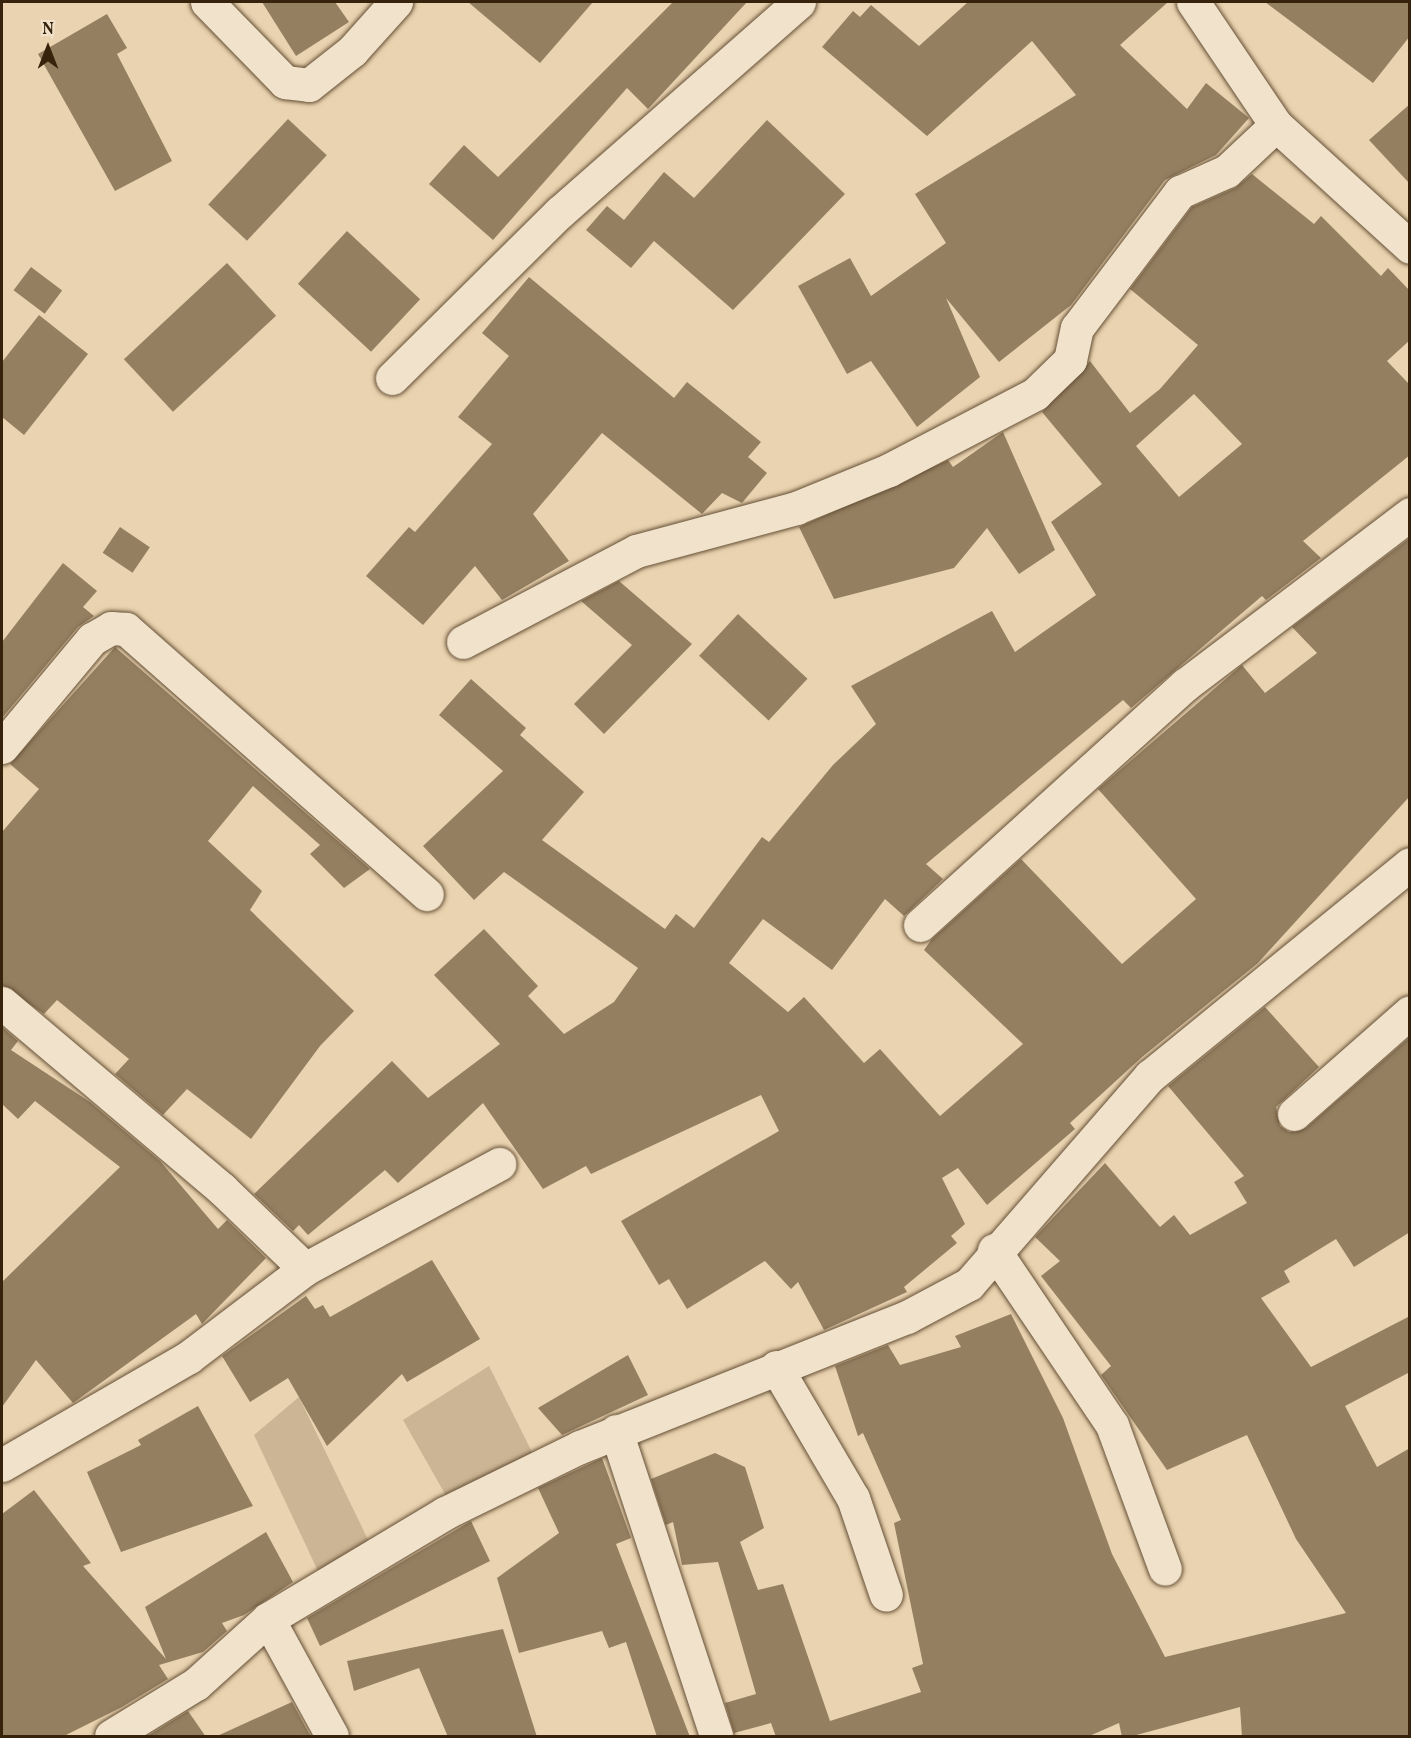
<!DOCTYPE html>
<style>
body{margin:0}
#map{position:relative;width:1411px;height:1738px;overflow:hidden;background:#ead3b0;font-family:Vollkorn,serif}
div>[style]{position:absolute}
.green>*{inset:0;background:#ccb594}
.building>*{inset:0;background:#947f61;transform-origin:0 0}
.roads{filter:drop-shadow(0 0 2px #644f35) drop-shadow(0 0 2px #644f35)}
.minor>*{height:33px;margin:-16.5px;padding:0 16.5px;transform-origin:16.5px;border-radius:16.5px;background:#f1e2cc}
span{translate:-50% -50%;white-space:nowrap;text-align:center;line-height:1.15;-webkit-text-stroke:4.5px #f1e2cc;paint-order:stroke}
.frame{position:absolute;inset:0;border:3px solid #37230c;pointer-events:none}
.north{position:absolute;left:18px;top:18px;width:60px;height:60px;-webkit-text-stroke:4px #f1e2cc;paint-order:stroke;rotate:0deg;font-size:16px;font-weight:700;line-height:24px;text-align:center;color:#37230c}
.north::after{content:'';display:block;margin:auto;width:21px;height:27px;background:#37230c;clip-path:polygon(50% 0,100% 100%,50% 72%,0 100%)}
</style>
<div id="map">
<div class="green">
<i style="clip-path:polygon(489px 1366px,538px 1464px,449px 1501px,403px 1420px)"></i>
<i style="clip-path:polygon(299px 1397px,373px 1550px,318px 1571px,254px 1435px)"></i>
</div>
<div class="building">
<i style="clip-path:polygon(262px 2px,335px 2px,349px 22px,296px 56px)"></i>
<i style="clip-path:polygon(468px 2px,593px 2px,540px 63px)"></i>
<i style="clip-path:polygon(673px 2px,747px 2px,648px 109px,627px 88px,493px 240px,429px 184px,464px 145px,498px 177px)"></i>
<i style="clip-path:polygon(968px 2px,1168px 2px,1120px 45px,1187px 109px,1206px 83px,1249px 118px,1216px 155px,1165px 180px,1071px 305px,999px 362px,946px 298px,980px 377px,917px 427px,871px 361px,847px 374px,798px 286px,850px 258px,871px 296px,946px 243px,915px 194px,1076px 95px,1032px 41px,927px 136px,822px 47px,853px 11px,860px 17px,871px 5px,919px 46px)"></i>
<i style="clip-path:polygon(1265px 2px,1410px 2px,1410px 36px,1373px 83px)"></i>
<i style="clip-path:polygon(107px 14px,127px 48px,117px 54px,172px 161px,115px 191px,38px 54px)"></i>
<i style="clip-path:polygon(1410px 104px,1410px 184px,1369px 140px)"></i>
<i style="left:288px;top:119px;width:53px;height:117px;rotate:43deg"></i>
<i style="clip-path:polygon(767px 120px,845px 194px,733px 310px,654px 241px,631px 268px,586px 230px,607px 206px,624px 220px,664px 172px,694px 198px)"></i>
<i style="clip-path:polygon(evenodd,1252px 174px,1314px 224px,1321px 216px,1381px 276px,1388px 268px,1410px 291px,1410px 340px,1387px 361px,1410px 385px,1410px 455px,1303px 541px,1321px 558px,1266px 600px,1262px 596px,1131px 708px,1123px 700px,926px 864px,943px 879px,904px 916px,885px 899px,832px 970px,763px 919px,729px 963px,788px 1012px,804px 997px,864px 1063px,880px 1049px,940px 1116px,1023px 1044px,924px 950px,931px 940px,1021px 859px,1122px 964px,1196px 899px,1098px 789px,1242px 665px,1265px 693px,1317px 653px,1292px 627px,1410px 538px,1410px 796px,1258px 963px,1142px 1057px,1070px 1123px,1075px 1129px,987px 1205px,958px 1168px,942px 1178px,965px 1224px,951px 1236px,957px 1243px,904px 1287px,907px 1292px,824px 1330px,798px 1282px,791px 1289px,765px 1261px,687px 1309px,669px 1279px,659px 1285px,621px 1221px,779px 1131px,761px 1095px,591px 1174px,586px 1166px,543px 1189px,483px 1103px,398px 1183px,385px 1170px,308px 1235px,299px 1225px,293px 1231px,254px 1194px,392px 1061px,428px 1098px,500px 1044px,434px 975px,484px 929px,538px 986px,528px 996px,564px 1034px,614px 1002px,638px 968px,504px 872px,474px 900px,423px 846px,503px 771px,439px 715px,471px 679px,526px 728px,520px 735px,584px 792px,542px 840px,665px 929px,676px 914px,694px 928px,762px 837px,769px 842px,833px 765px,876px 724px,851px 686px,992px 611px,1015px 652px,1096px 595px,1051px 522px,1102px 484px,1042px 412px,1090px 361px,1130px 413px,1160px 389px,1198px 345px,1130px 289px,1192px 207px,1235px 188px,1252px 174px,1194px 394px,1242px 444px,1179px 497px,1136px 446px,1194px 394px)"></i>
<i style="left:347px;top:231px;width:100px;height:72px;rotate:43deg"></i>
<i style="left:227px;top:263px;width:72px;height:141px;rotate:47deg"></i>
<i style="left:31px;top:267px;width:39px;height:29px;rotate:37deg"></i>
<i style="clip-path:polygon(529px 277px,674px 398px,687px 382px,761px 442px,748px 457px,767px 473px,742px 503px,722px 493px,702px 514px,602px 433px,533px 514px,569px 561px,502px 600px,475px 566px,423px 625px,366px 576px,409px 527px,415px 532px,492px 444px,458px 417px,509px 356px,482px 333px)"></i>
<i style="clip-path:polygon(39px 315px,88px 354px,24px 435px,2px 417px,2px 362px)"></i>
<i style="clip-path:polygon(1003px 432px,1055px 550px,1019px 574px,987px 528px,954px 568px,834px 599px,799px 527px,948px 460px,953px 467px)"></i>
<i style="left:120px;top:527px;width:36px;height:31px;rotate:34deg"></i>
<i style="clip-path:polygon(63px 563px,97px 591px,83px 607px,94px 616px,78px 627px,2px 718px,2px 642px)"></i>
<i style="clip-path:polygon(619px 581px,692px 644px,604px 734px,574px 704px,632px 645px,581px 601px)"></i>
<i style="left:738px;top:614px;width:95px;height:57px;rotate:43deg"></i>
<i style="clip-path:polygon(115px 647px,370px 869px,344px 888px,310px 854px,320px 845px,253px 786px,208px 841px,262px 891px,250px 910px,354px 1011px,320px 1046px,251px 1139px,187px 1089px,163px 1115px,115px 1074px,129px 1059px,57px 1000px,44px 1014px,2px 985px,2px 832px,39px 789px,10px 764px)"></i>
<i style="clip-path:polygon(1265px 1007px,1319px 1067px,1276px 1107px,1280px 1126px,1289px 1132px,1306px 1128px,1410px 1037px,1410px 1232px,1354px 1267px,1336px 1239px,1284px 1271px,1290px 1282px,1261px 1298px,1311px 1367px,1410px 1316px,1410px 1372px,1345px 1406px,1377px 1467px,1410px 1448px,1410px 1737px,1242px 1737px,1240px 1707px,1129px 1737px,1122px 1737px,1119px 1723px,1087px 1737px,776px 1737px,771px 1723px,734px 1733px,725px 1703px,756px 1694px,718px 1562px,682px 1565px,673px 1522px,666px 1525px,651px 1479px,715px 1453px,745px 1467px,764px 1528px,740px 1542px,758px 1590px,783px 1584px,830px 1721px,921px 1692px,912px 1668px,923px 1664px,894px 1523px,901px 1520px,863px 1433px,858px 1436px,835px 1366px,888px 1345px,900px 1365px,961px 1347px,955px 1336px,1011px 1314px,1063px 1418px,1112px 1554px,1165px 1657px,1346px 1613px,1296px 1539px,1247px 1435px,1167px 1470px,1101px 1375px,1111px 1366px,1041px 1276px,1060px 1261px,1035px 1237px,1105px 1163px,1160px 1227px,1174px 1215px,1190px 1235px,1247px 1203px,1234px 1182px,1244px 1176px,1168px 1086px)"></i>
<i style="clip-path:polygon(2px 1027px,18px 1041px,11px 1050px,90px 1102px,160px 1161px,218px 1229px,227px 1220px,266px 1258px,202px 1324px,196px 1314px,73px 1403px,36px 1360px,2px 1407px,2px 1282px,120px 1167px,35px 1101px,18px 1119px,2px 1104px)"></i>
<i style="clip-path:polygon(432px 1260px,480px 1339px,407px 1382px,402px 1374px,327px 1446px,288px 1378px,250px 1402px,222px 1356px,306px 1296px,315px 1309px,323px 1305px,330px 1317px)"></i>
<i style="clip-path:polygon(628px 1355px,648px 1395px,562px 1435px,538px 1408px)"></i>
<i style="clip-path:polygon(198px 1406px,253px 1506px,121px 1552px,87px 1472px,141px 1445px,138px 1440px)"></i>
<i style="clip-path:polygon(602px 1458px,631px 1538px,616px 1544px,690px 1737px,657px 1737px,626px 1642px,609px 1648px,602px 1631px,519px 1653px,497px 1578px,559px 1533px,538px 1488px)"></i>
<i style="clip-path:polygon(34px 1490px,91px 1563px,83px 1566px,166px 1659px,145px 1607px,266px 1532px,293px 1582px,244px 1615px,222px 1623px,227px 1631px,203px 1652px,159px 1665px,168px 1679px,122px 1707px,62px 1737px,2px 1737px,2px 1514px)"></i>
<i style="clip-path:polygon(471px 1521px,490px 1561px,320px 1646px,307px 1618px)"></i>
<i style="clip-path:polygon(503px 1629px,537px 1737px,448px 1737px,419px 1668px,354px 1691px,347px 1661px)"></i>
<i style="clip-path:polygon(292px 1702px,311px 1737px,215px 1737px)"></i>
<i style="clip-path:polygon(188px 1711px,206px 1737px,146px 1737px)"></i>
</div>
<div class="roads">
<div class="minor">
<i style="left:207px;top:2px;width:112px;rotate:45.7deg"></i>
<i style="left:285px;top:82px;width:24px;rotate:7deg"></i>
<i style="left:309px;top:85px;width:55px;rotate:-38.3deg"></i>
<i style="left:352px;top:51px;width:66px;rotate:-48.1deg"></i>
<i style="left:1193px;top:2px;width:148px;rotate:56deg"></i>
<i style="left:1276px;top:125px;width:181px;rotate:42.3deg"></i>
<i style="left:392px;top:378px;width:236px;rotate:-44.7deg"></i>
<i style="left:560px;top:212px;width:318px;rotate:-41.3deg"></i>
<i style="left:463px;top:642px;width:195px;rotate:-27.7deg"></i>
<i style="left:636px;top:551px;width:166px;rotate:-15deg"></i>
<i style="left:796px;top:508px;width:100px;rotate:-22.2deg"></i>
<i style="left:889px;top:470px;width:165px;rotate:-27.5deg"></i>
<i style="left:1035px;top:394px;width:49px;rotate:-44.2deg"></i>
<i style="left:1070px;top:360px;width:33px;rotate:-78deg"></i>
<i style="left:1077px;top:328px;width:171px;rotate:-52.9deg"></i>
<i style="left:1180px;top:192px;width:51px;rotate:-24.1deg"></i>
<i style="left:1227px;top:171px;width:67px;rotate:-43.2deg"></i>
<i style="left:2px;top:747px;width:141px;rotate:-50.2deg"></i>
<i style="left:92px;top:639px;width:22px;rotate:-30deg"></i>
<i style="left:111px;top:628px;width:15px;rotate:4deg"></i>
<i style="left:126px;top:629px;width:401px;rotate:41.4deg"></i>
<i style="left:920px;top:925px;width:358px;rotate:-42.2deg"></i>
<i style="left:1185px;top:685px;width:283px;rotate:-37.2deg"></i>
<i style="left:2px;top:1003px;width:288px;rotate:40.2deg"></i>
<i style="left:222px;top:1189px;width:115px;rotate:43.9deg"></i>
<i style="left:1294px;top:1114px;width:154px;rotate:-41.3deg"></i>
<i style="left:994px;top:1250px;width:211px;rotate:56deg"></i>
<i style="left:1112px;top:1425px;width:153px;rotate:69.8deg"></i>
<i style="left:776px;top:1367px;width:152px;rotate:59.6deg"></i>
<i style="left:853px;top:1498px;width:102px;rotate:71.2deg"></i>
<i style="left:616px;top:1431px;width:321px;rotate:71.8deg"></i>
<i style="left:2px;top:1465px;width:216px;rotate:-30deg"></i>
<i style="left:189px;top:1357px;width:146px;rotate:-37.2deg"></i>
<i style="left:305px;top:1269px;width:221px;rotate:-28.4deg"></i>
<i style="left:268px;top:1619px;width:133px;rotate:61.3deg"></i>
<i style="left:111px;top:1736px;width:100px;rotate:-31.5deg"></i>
<i style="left:196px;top:1684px;width:97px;rotate:-42.1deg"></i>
<i style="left:268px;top:1619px;width:206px;rotate:-30.9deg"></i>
<i style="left:445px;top:1513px;width:150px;rotate:-26.1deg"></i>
<i style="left:580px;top:1447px;width:352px;rotate:-21.7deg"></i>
<i style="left:907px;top:1317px;width:70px;rotate:-28deg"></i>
<i style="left:969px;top:1284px;width:276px;rotate:-49deg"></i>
<i style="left:1150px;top:1076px;width:335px;rotate:-39.2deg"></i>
</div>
</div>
<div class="frame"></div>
<div class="north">N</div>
</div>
